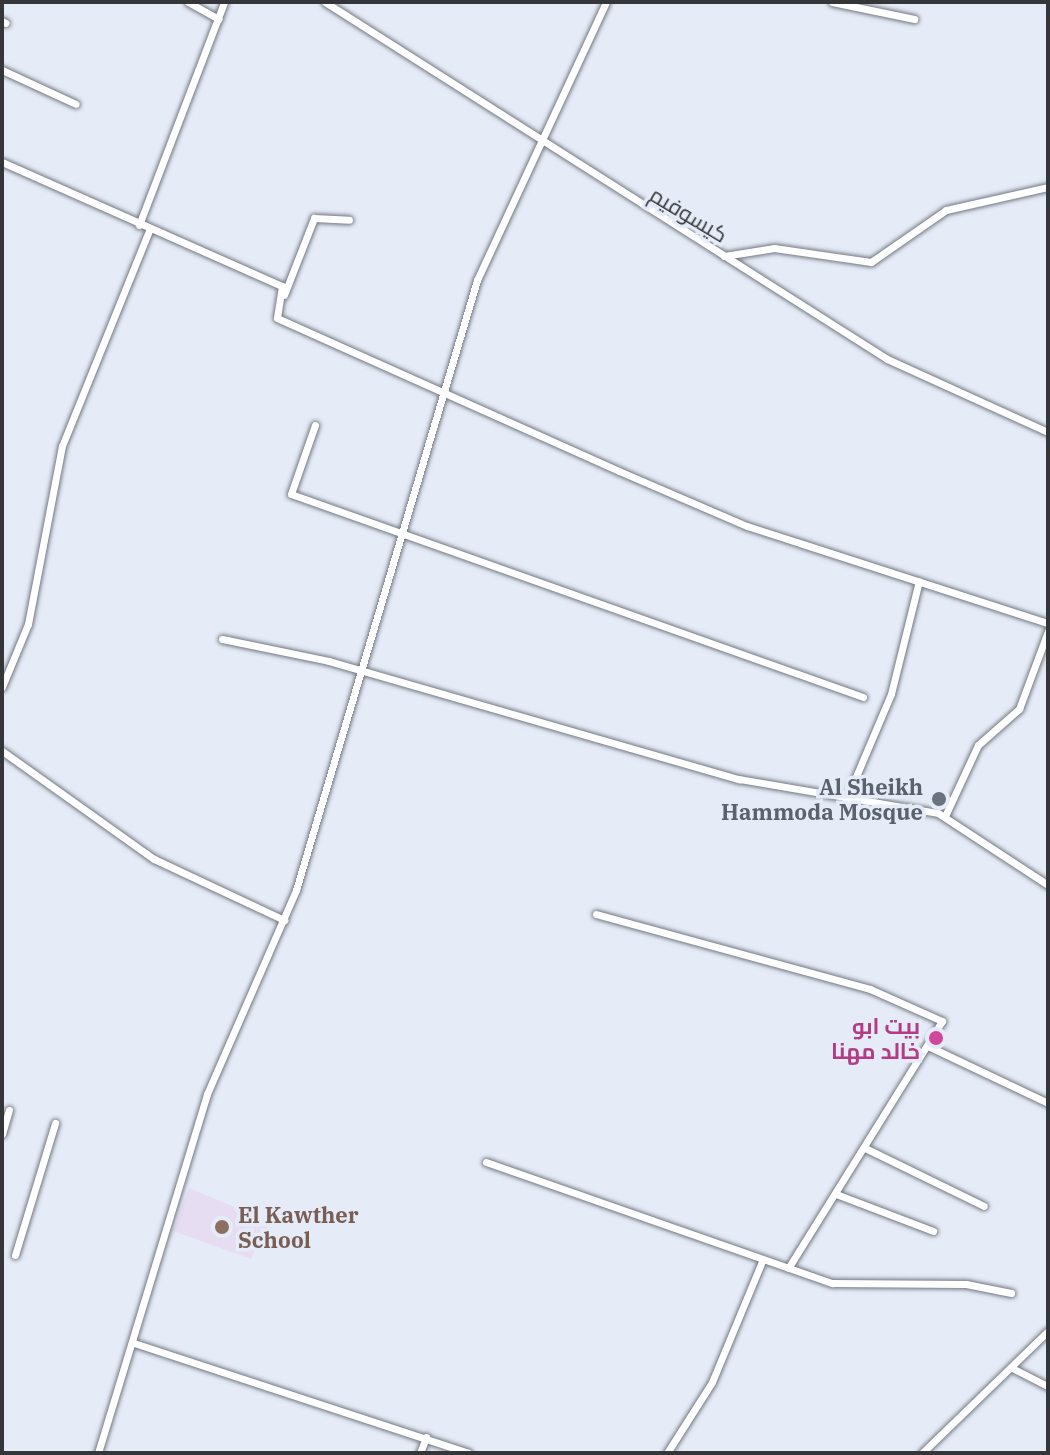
<!DOCTYPE html>
<meta charset="utf-8">
<style>
body{margin:0}
#map{position:relative;width:1050px;height:1455px;overflow:hidden;background:#e6ecf7;font-family:"IBM Plex Serif",Cairo,serif}
div>[style]{position:absolute}
.education>*{inset:0;background:#e6ddf2}
.roads{filter:drop-shadow(0 0 2px #737882) drop-shadow(0 0 2px #737882)}
.minor>*{height:7px;margin:-3.5px;padding:0 3.5px;transform-origin:3.5px;border-radius:3.5px;background:#fff}
.dots>*{width:22px;height:22px;translate:-50% -50%;box-sizing:border-box;border:4px solid #e6ecf7;border-radius:50%}
span{translate:-50% -50%;white-space:nowrap;text-align:center;line-height:1.15;-webkit-text-stroke:7px #e6ecf7;paint-order:stroke}
.street-label{font-size:22px;color:#34363a}
.worship-label{font-size:22px;color:#5b616d;font-weight:700}
.right{translate:-100% -50%;text-align:right}
.hotel-label{font-size:22px;color:#b23c85;font-weight:700}
.education-label{font-size:22px;color:#785e54;font-weight:700}
.left{translate:0 -50%;text-align:left}
.frame{position:absolute;inset:0;border:4px solid #34363a;pointer-events:none}
</style>
<div id="map">
<div class="education">
<i style="clip-path:polygon(189px 1188px,270px 1222px,251px 1259px,173px 1231px)"></i>
</div>
<div class="roads">
<div class="minor">
<i style="left:188px;top:2px;width:35px;rotate:29deg"></i>
<i style="left:325px;top:2px;width:666px;rotate:32.42deg"></i>
<i style="left:887px;top:359px;width:177px;rotate:24.4deg"></i>
<i style="left:832px;top:2px;width:84px;rotate:11.7deg"></i>
<i style="left:2px;top:21px;width:4px;rotate:27deg"></i>
<i style="left:2px;top:70px;width:81px;rotate:24.7deg"></i>
<i style="left:2px;top:162px;width:306px;rotate:23.9deg"></i>
<i style="left:282px;top:286px;width:32px;rotate:99deg"></i>
<i style="left:277px;top:318px;width:375px;rotate:24.1deg"></i>
<i style="left:619px;top:471px;width:139px;rotate:23.3deg"></i>
<i style="left:747px;top:526px;width:316px;rotate:17.9deg"></i>
<i style="left:139px;top:225px;width:239px;rotate:-69.1deg"></i>
<i style="left:724px;top:256px;width:51px;rotate:-9.1deg"></i>
<i style="left:774px;top:248px;width:98px;rotate:8.2deg"></i>
<i style="left:871px;top:262px;width:91px;rotate:-34.7deg"></i>
<i style="left:946px;top:210px;width:105px;rotate:-12.7deg"></i>
<i style="left:284px;top:295px;width:83px;rotate:-68.7deg"></i>
<i style="left:314px;top:218px;width:35px;rotate:3deg"></i>
<i style="left:315px;top:425px;width:73px;rotate:109.2deg"></i>
<i style="left:291px;top:494px;width:607px;rotate:19.54deg"></i>
<i style="left:222px;top:639px;width:109px;rotate:11.6deg"></i>
<i style="left:329px;top:661px;width:427px;rotate:16.1deg"></i>
<i style="left:739px;top:779px;width:202px;rotate:9.7deg"></i>
<i style="left:938px;top:813px;width:131px;rotate:33.2deg"></i>
<i style="left:2px;top:687px;width:68px;rotate:-67.6deg"></i>
<i style="left:28px;top:624px;width:181px;rotate:-79.2deg"></i>
<i style="left:62px;top:446px;width:232px;rotate:-68deg"></i>
<i style="left:2px;top:751px;width:186px;rotate:35.4deg"></i>
<i style="left:154px;top:859px;width:144px;rotate:25.1deg"></i>
<i style="left:846px;top:800px;width:115px;rotate:-67deg"></i>
<i style="left:891px;top:694px;width:116px;rotate:-76.1deg"></i>
<i style="left:945px;top:816px;width:78px;rotate:-65.1deg"></i>
<i style="left:978px;top:745px;width:55px;rotate:-41.3deg"></i>
<i style="left:1019px;top:709px;width:83px;rotate:-69.6deg"></i>
<i style="left:596px;top:914px;width:284px;rotate:15.3deg"></i>
<i style="left:870px;top:989px;width:79px;rotate:24deg"></i>
<i style="left:942px;top:1021px;width:291px;rotate:121.9deg"></i>
<i style="left:930px;top:1047px;width:131px;rotate:25.4deg"></i>
<i style="left:2px;top:1134px;width:25px;rotate:-74deg"></i>
<i style="left:865px;top:1148px;width:132px;rotate:26deg"></i>
<i style="left:486px;top:1162px;width:367px;rotate:19.3deg"></i>
<i style="left:832px;top:1283px;width:134px;rotate:0.4deg"></i>
<i style="left:966px;top:1284px;width:46px;rotate:11.3deg"></i>
<i style="left:836px;top:1194px;width:104px;rotate:20.9deg"></i>
<i style="left:15px;top:1255px;width:138px;rotate:-73.1deg"></i>
<i style="left:134px;top:1343px;width:352px;rotate:18.2deg"></i>
<i style="left:1014px;top:1369px;width:38px;rotate:27deg"></i>
<i style="left:98px;top:1453px;width:375px;rotate:-73.1deg"></i>
<i style="left:207px;top:1094px;width:223px;rotate:-66.4deg"></i>
<i style="left:296px;top:890px;width:636px;rotate:-73.47deg"></i>
<i style="left:477px;top:280px;width:306px;rotate:-65.1deg"></i>
<i style="left:420px;top:1453px;width:17px;rotate:-69deg"></i>
<i style="left:667px;top:1453px;width:84px;rotate:-57.6deg"></i>
<i style="left:712px;top:1382px;width:131px;rotate:-67.5deg"></i>
<i style="left:922px;top:1453px;width:175px;rotate:-44.1deg"></i>
</div>
</div>
<div class="dots">
<i style="left:939px;top:799px;background:#6b7280"></i>
<i style="left:936px;top:1038px;background:#d1479c"></i>
<i style="left:222px;top:1227px;background:#8d6e63"></i>
</div>
<div class="street-label">
<span style="left:689px;top:214px;rotate:31deg">كيسوفيم</span>
</div>
<div class="worship-label">
<span class="right" style="left:923px;top:799px">Al Sheikh<br>Hammoda Mosque</span>
</div>
<div class="hotel-label">
<span class="right" style="left:920px;top:1038px">بيت ابو<br>خالد مهنا</span>
</div>
<div class="education-label">
<span class="left" style="left:238px;top:1227px">El Kawther<br>School</span>
</div>
<div class="frame"></div>
</div>
